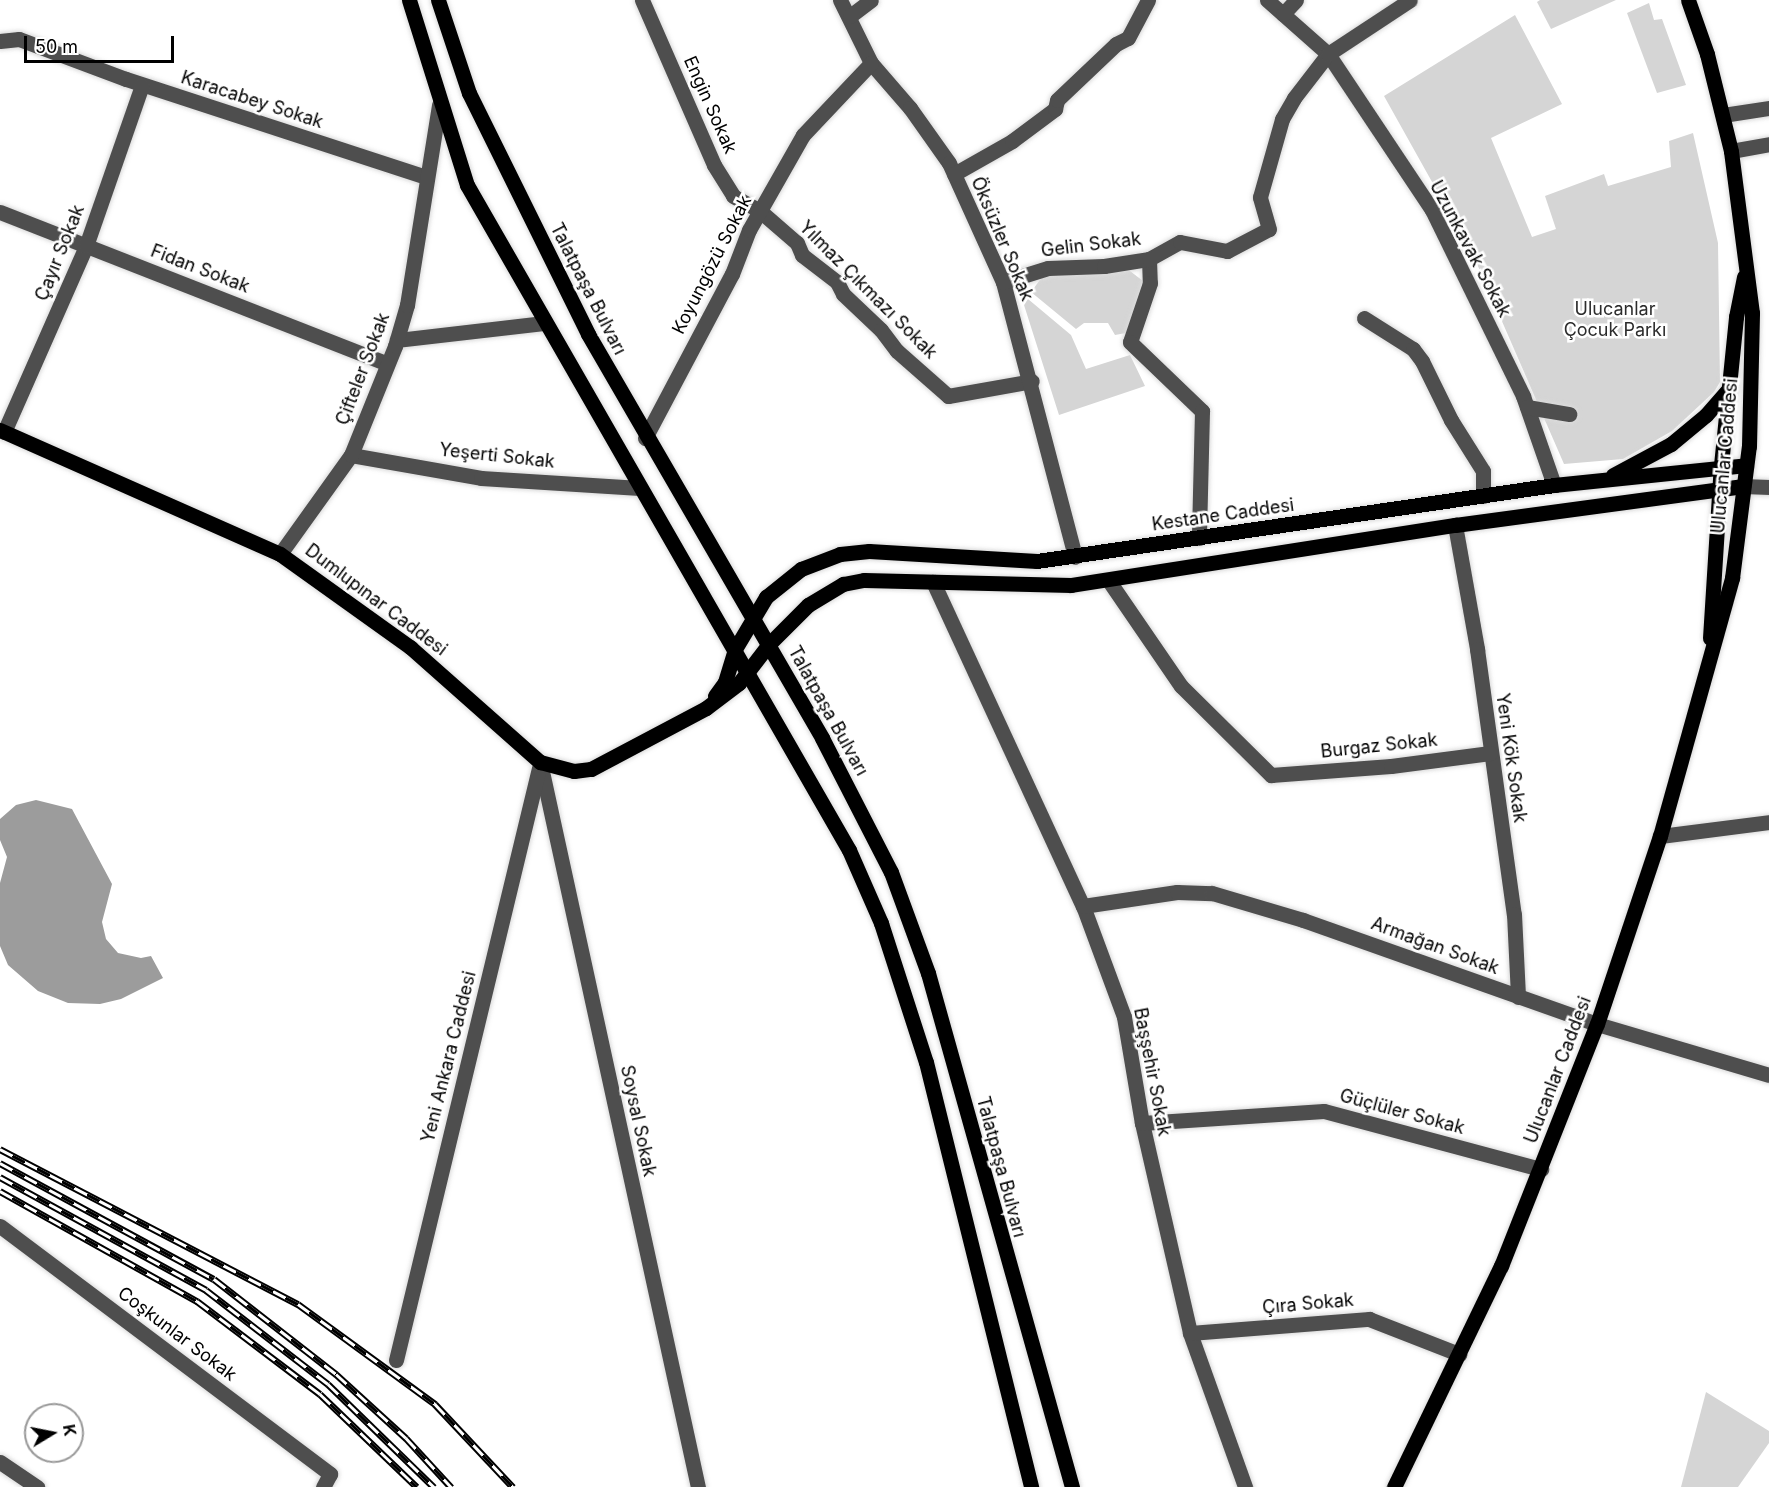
<!DOCTYPE html>
<meta charset="utf-8">
<style>
body{margin:0}
#map{position:relative;width:1769px;height:1487px;overflow:hidden;background:#fff;font-family:Inter,sans-serif}
div>[style]{position:absolute}
.green>*{inset:0;background:#d5d5d5}
.water>*{inset:0;background:#9c9c9c}
.roads{filter:drop-shadow(0 0 2px #dbdbdb) drop-shadow(0 0 2px #dbdbdb)}
.minor>*{height:15px;margin:-7.5px;padding:0 7.5px;transform-origin:7.5px;border-radius:7.5px;background:#4e4e4e}
.major>*{height:15px;margin:-7.5px;padding:0 7.5px;transform-origin:7.5px;border-radius:7.5px;background:#000}
.rail>*{height:7px;margin-top:-3.5px;transform-origin:0;background:repeating-linear-gradient(90deg,#fff 0 14px,#000 0 28px);box-sizing:border-box;border-block:2px solid #000}
span{translate:-50% -50%;white-space:nowrap;text-align:center;line-height:1.15;-webkit-text-stroke:5px #fff;paint-order:stroke}
.street-label{font-size:18px;color:#000}
.park-label{font-size:18px;color:#2c2c2c}
.north{position:absolute;left:24px;top:1403px;width:60px;height:60px;box-sizing:border-box;background:#fff;border:2px solid #999;border-radius:50%;rotate:80deg;font-size:16px;font-weight:700;line-height:24px;text-align:center;color:#000}
.north::after{content:'';display:block;margin:auto;width:21px;height:27px;background:#000;clip-path:polygon(50% 0,100% 100%,50% 72%,0 100%)}
.scale{position:absolute;left:24px;top:36px;width:150px;height:27px;box-sizing:border-box;border:3px solid #000;border-top:0;padding-left:8px;font-size:18px;line-height:21px;white-space:nowrap;color:#000;-webkit-text-stroke:4px #fff;paint-order:stroke}
</style>
<div id="map">
<div class="green">
<i style="clip-path:polygon(1540px 0,1616px 0,1551px 29px,1537px 2px)"></i>
<i style="clip-path:polygon(1649px 3px,1654px 20px,1662px 19px,1686px 85px,1657px 93px,1627px 13px)"></i>
<i style="clip-path:polygon(1515px 15px,1562px 104px,1491px 138px,1532px 237px,1556px 229px,1545px 196px,1604px 174px,1608px 186px,1671px 167px,1669px 141px,1693px 133px,1718px 243px,1720px 382px,1714px 392px,1672px 431px,1623px 459px,1564px 464px,1474px 257px,1384px 96px)"></i>
<i style="clip-path:polygon(1130px 271px,1143px 281px,1126px 333px,1115px 335px,1108px 323px,1084px 323px,1076px 329px,1031px 292px,1045px 273px)"></i>
<i style="clip-path:polygon(1028px 299px,1071px 335px,1086px 369px,1130px 355px,1145px 386px,1059px 415px,1024px 305px)"></i>
<i style="clip-path:polygon(1706px 1392px,1769px 1431px,1769px 1443px,1738px 1487px,1681px 1487px)"></i>
</div>
<div class="water">
<i style="clip-path:polygon(36px 800px,72px 809px,112px 884px,102px 922px,106px 939px,118px 953px,141px 958px,151px 956px,163px 978px,121px 999px,100px 1004px,68px 1003px,38px 991px,8px 965px,0 946px,0 883px,7px 857px,0 840px,0 819px,16px 805px)"></i>
</div>
<div class="roads">
<div class="minor">
<i style="left:642px;top:0;width:180px;rotate:66.4deg"></i>
<i style="left:714px;top:165px;width:36px;rotate:58deg"></i>
<i style="left:733px;top:196px;width:31px;rotate:29deg"></i>
<i style="left:760px;top:211px;width:49px;rotate:40.9deg"></i>
<i style="left:797px;top:243px;width:13px;rotate:67deg"></i>
<i style="left:802px;top:255px;width:44px;rotate:37.6deg"></i>
<i style="left:837px;top:282px;width:13px;rotate:63deg"></i>
<i style="left:843px;top:294px;width:52px;rotate:43.5deg"></i>
<i style="left:881px;top:330px;width:26px;rotate:53deg"></i>
<i style="left:897px;top:351px;width:68px;rotate:41.4deg"></i>
<i style="left:948px;top:396px;width:85px;rotate:-10.1deg"></i>
<i style="left:840px;top:0;width:70px;rotate:63.8deg"></i>
<i style="left:871px;top:63px;width:60px;rotate:49.1deg"></i>
<i style="left:910px;top:108px;width:67px;rotate:54.7deg"></i>
<i style="left:949px;top:163px;width:131px;rotate:65.6deg"></i>
<i style="left:1003px;top:282px;width:284px;rotate:75.3deg"></i>
<i style="left:1267px;top:0;width:81px;rotate:41.5deg"></i>
<i style="left:1328px;top:54px;width:187px;rotate:56.3deg"></i>
<i style="left:1432px;top:210px;width:207px;rotate:63.9deg"></i>
<i style="left:1523px;top:396px;width:94px;rotate:70.8deg"></i>
<i style="left:1283px;top:14px;width:19px;rotate:-47deg"></i>
<i style="left:850px;top:16px;width:26px;rotate:-37deg"></i>
<i style="left:0;top:41px;width:19px;rotate:-6deg"></i>
<i style="left:19px;top:39px;width:114px;rotate:20.5deg"></i>
<i style="left:126px;top:79px;width:315px;rotate:18.1deg"></i>
<i style="left:1723px;top:115px;width:47px;rotate:-8.7deg"></i>
<i style="left:1731px;top:151px;width:39px;rotate:-10deg"></i>
<i style="left:954px;top:174px;width:67px;rotate:-29.6deg"></i>
<i style="left:1012px;top:141px;width:54px;rotate:-36.7deg"></i>
<i style="left:1055px;top:109px;width:9px;rotate:-77deg"></i>
<i style="left:1057px;top:100px;width:81px;rotate:-43.5deg"></i>
<i style="left:1116px;top:44px;width:13px;rotate:-27deg"></i>
<i style="left:1128px;top:38px;width:43px;rotate:-62.2deg"></i>
<i style="left:0;top:212px;width:414px;rotate:21.4deg"></i>
<i style="left:1149px;top:259px;width:24px;rotate:88deg"></i>
<i style="left:1150px;top:283px;width:62px;rotate:108.7deg"></i>
<i style="left:1130px;top:342px;width:100px;rotate:43.8deg"></i>
<i style="left:1202px;top:411px;width:127px;rotate:91.4deg"></i>
<i style="left:1003px;top:282px;width:47px;rotate:-17.3deg"></i>
<i style="left:1048px;top:268px;width:56px;rotate:-2deg"></i>
<i style="left:1104px;top:266px;width:46px;rotate:-8.8deg"></i>
<i style="left:1149px;top:259px;width:35px;rotate:-29deg"></i>
<i style="left:1180px;top:242px;width:48px;rotate:10.8deg"></i>
<i style="left:1227px;top:251px;width:47px;rotate:-27.6deg"></i>
<i style="left:1269px;top:229px;width:33px;rotate:-106deg"></i>
<i style="left:1260px;top:197px;width:81px;rotate:-74.2deg"></i>
<i style="left:1282px;top:119px;width:24px;rotate:-60deg"></i>
<i style="left:1294px;top:98px;width:56px;rotate:-52.3deg"></i>
<i style="left:1328px;top:54px;width:98px;rotate:-33.4deg"></i>
<i style="left:1364px;top:318px;width:58px;rotate:32.3deg"></i>
<i style="left:1413px;top:349px;width:15px;rotate:53deg"></i>
<i style="left:1422px;top:361px;width:66px;rotate:63.8deg"></i>
<i style="left:1451px;top:420px;width:60px;rotate:57.9deg"></i>
<i style="left:1483px;top:471px;width:25px;rotate:90deg"></i>
<i style="left:397px;top:340px;width:149px;rotate:-6.6deg"></i>
<i style="left:1527px;top:407px;width:43px;rotate:9.5deg"></i>
<i style="left:4px;top:432px;width:203px;rotate:-66.2deg"></i>
<i style="left:86px;top:246px;width:170px;rotate:-70.8deg"></i>
<i style="left:645px;top:438px;width:186px;rotate:-62.1deg"></i>
<i style="left:732px;top:274px;width:47px;rotate:-68.9deg"></i>
<i style="left:749px;top:230px;width:109px;rotate:-60.4deg"></i>
<i style="left:803px;top:135px;width:99px;rotate:-46.6deg"></i>
<i style="left:351px;top:455px;width:132px;rotate:10deg"></i>
<i style="left:481px;top:478px;width:159px;rotate:3.6deg"></i>
<i style="left:1743px;top:486px;width:26px;rotate:2deg"></i>
<i style="left:1455px;top:525px;width:126px;rotate:79.9deg"></i>
<i style="left:1477px;top:649px;width:268px;rotate:82.1deg"></i>
<i style="left:1514px;top:914px;width:83px;rotate:87.2deg"></i>
<i style="left:280px;top:554px;width:122px;rotate:-54.4deg"></i>
<i style="left:351px;top:455px;width:118px;rotate:-68deg"></i>
<i style="left:395px;top:346px;width:43px;rotate:-73.7deg"></i>
<i style="left:407px;top:305px;width:203px;rotate:-80.9deg"></i>
<i style="left:1109px;top:581px;width:127px;rotate:55.6deg"></i>
<i style="left:1181px;top:686px;width:127px;rotate:44.7deg"></i>
<i style="left:1271px;top:775px;width:120px;rotate:-4.3deg"></i>
<i style="left:1391px;top:766px;width:100px;rotate:-7.5deg"></i>
<i style="left:933px;top:582px;width:357px;rotate:65.2deg"></i>
<i style="left:1083px;top:906px;width:118px;rotate:69.7deg"></i>
<i style="left:1124px;top:1017px;width:108px;rotate:80.4deg"></i>
<i style="left:1142px;top:1123px;width:215px;rotate:77.1deg"></i>
<i style="left:1190px;top:1333px;width:164px;rotate:70.3deg"></i>
<i style="left:540px;top:762px;width:742px;rotate:77.71deg"></i>
<i style="left:1660px;top:836px;width:110px;rotate:-7.3deg"></i>
<i style="left:1083px;top:906px;width:95px;rotate:-8.5deg"></i>
<i style="left:1177px;top:892px;width:35px;rotate:2deg"></i>
<i style="left:1212px;top:893px;width:95px;rotate:16.5deg"></i>
<i style="left:1303px;top:920px;width:312px;rotate:19.5deg"></i>
<i style="left:1597px;top:1024px;width:179px;rotate:16.5deg"></i>
<i style="left:1142px;top:1123px;width:182px;rotate:-3.8deg"></i>
<i style="left:1324px;top:1111px;width:225px;rotate:15deg"></i>
<i style="left:0;top:1226px;width:413px;rotate:36.9deg"></i>
<i style="left:330px;top:1474px;width:15px;rotate:118deg"></i>
<i style="left:1190px;top:1333px;width:180px;rotate:-4.5deg"></i>
<i style="left:1369px;top:1319px;width:97px;rotate:21.3deg"></i>
<i style="left:396px;top:1360px;width:609px;rotate:-76.42deg"></i>
<i style="left:0;top:1462px;width:45px;rotate:34deg"></i>
</div>
<div class="major">
<i style="left:409px;top:0;width:194px;rotate:72.6deg"></i>
<i style="left:467px;top:185px;width:767px;rotate:60.13deg"></i>
<i style="left:849px;top:850px;width:80px;rotate:66.3deg"></i>
<i style="left:881px;top:923px;width:146px;rotate:72.1deg"></i>
<i style="left:926px;top:1062px;width:438px;rotate:76.1deg"></i>
<i style="left:438px;top:0;width:98px;rotate:71.6deg"></i>
<i style="left:469px;top:93px;width:269px;rotate:63.7deg"></i>
<i style="left:588px;top:334px;width:467px;rotate:59.9deg"></i>
<i style="left:822px;top:738px;width:151px;rotate:62.8deg"></i>
<i style="left:891px;top:872px;width:108px;rotate:69.9deg"></i>
<i style="left:928px;top:973px;width:534px;rotate:74.35deg"></i>
<i style="left:0;top:430px;width:306px;rotate:23.9deg"></i>
<i style="left:280px;top:554px;width:160px;rotate:35.6deg"></i>
<i style="left:410px;top:647px;width:174px;rotate:41.5deg"></i>
<i style="left:540px;top:762px;width:35px;rotate:15deg"></i>
<i style="left:574px;top:771px;width:17px;rotate:-7deg"></i>
<i style="left:591px;top:769px;width:130px;rotate:-27.9deg"></i>
<i style="left:706px;top:708px;width:41px;rotate:-37.1deg"></i>
<i style="left:739px;top:683px;width:49px;rotate:-52.4deg"></i>
<i style="left:769px;top:644px;width:55px;rotate:-45deg"></i>
<i style="left:808px;top:605px;width:41px;rotate:-31deg"></i>
<i style="left:843px;top:584px;width:21px;rotate:-11deg"></i>
<i style="left:864px;top:580px;width:207px;rotate:1.4deg"></i>
<i style="left:1071px;top:585px;width:389px;rotate:-8.9deg"></i>
<i style="left:1455px;top:525px;width:291px;rotate:-7.7deg"></i>
<i style="left:1613px;top:475px;width:66px;rotate:-28.1deg"></i>
<i style="left:1671px;top:444px;width:45px;rotate:-39.6deg"></i>
<i style="left:1706px;top:415px;width:37px;rotate:-49deg"></i>
<i style="left:1710px;top:638px;width:173px;rotate:-86.4deg"></i>
<i style="left:1721px;top:465px;width:149px;rotate:-84.2deg"></i>
<i style="left:1736px;top:317px;width:41px;rotate:-78.7deg"></i>
<i style="left:715px;top:696px;width:17px;rotate:-54deg"></i>
<i style="left:725px;top:682px;width:34px;rotate:-73deg"></i>
<i style="left:735px;top:649px;width:61px;rotate:-59.2deg"></i>
<i style="left:766px;top:597px;width:45px;rotate:-38.7deg"></i>
<i style="left:801px;top:569px;width:42px;rotate:-21deg"></i>
<i style="left:840px;top:554px;width:29px;rotate:-6deg"></i>
<i style="left:869px;top:551px;width:168px;rotate:3.4deg"></i>
<i style="left:1037px;top:561px;width:523px;rotate:-8.36deg"></i>
<i style="left:1554px;top:485px;width:193px;rotate:-5.9deg"></i>
<i style="left:1394px;top:1487px;width:246px;rotate:-64.2deg"></i>
<i style="left:1501px;top:1266px;width:260px;rotate:-68.4deg"></i>
<i style="left:1597px;top:1024px;width:198px;rotate:-71.5deg"></i>
<i style="left:1660px;top:836px;width:268px;rotate:-74.4deg"></i>
<i style="left:1732px;top:578px;width:133px;rotate:-82.7deg"></i>
<i style="left:1749px;top:446px;width:133px;rotate:-88.7deg"></i>
<i style="left:1752px;top:313px;width:163px;rotate:-97.4deg"></i>
<i style="left:1731px;top:151px;width:100px;rotate:-103.9deg"></i>
<i style="left:1707px;top:54px;width:57px;rotate:-109.4deg"></i>
</div>
</div>
<div class="rail">
<i style="left:0;top:1149px;width:336px;rotate:27.5deg"></i>
<i style="left:298px;top:1304px;width:170px;rotate:36.1deg"></i>
<i style="left:435px;top:1404px;width:114px;rotate:46.8deg"></i>
<i style="left:0;top:1163px;width:243px;rotate:28.5deg"></i>
<i style="left:214px;top:1279px;width:155px;rotate:37.9deg"></i>
<i style="left:336px;top:1374px;width:95px;rotate:42.4deg"></i>
<i style="left:406px;top:1438px;width:67px;rotate:47.4deg"></i>
<i style="left:0;top:1177px;width:235px;rotate:28.7deg"></i>
<i style="left:206px;top:1290px;width:154px;rotate:37.6deg"></i>
<i style="left:328px;top:1384px;width:148px;rotate:44.2deg"></i>
<i style="left:0;top:1191px;width:226px;rotate:29.2deg"></i>
<i style="left:197px;top:1301px;width:154px;rotate:37.1deg"></i>
<i style="left:320px;top:1394px;width:134px;rotate:43.8deg"></i>
</div>
<div class="street-label">
<span style="left:252px;top:100px;rotate:18deg">Karacabey Sokak</span>
<span style="left:710px;top:105px;rotate:66deg">Engin Sokak</span>
<span style="left:1002px;top:239px;rotate:67deg">Öksüzler Sokak</span>
<span style="left:1091px;top:245px;rotate:-7deg">Gelin Sokak</span>
<span style="left:1470px;top:249px;rotate:62deg">Uzunkavak Sokak</span>
<span style="left:60px;top:253px;rotate:-68deg">Çayır Sokak</span>
<span style="left:712px;top:265px;rotate:-63deg">Koyungözü Sokak</span>
<span style="left:200px;top:269px;rotate:21deg">Fidan Sokak</span>
<span style="left:588px;top:289px;rotate:63deg">Talatpaşa Bulvarı</span>
<span style="left:868px;top:290px;rotate:45deg">Yılmaz Çıkmazı Sokak</span>
<span style="left:363px;top:369px;rotate:-69deg">Çifteler Sokak</span>
<span style="left:497px;top:456px;rotate:6deg">Yeşerti Sokak</span>
<span style="left:1725px;top:456px;rotate:-85deg">Ulucanlar Caddesi</span>
<span style="left:1223px;top:515px;rotate:-8deg">Kestane Caddesi</span>
<span style="left:376px;top:600px;rotate:37deg">Dumlupınar Caddesi</span>
<span style="left:828px;top:711px;rotate:61deg">Talatpaşa Bulvarı</span>
<span style="left:1379px;top:746px;rotate:-6deg">Burgaz Sokak</span>
<span style="left:1511px;top:758px;rotate:82deg">Yeni Kök Sokak</span>
<span style="left:1435px;top:946px;rotate:20deg">Armağan Sokak</span>
<span style="left:449px;top:1057px;rotate:-76deg">Yeni Ankara Caddesi</span>
<span style="left:1558px;top:1070px;rotate:-69deg">Ulucanlar Caddesi</span>
<span style="left:1152px;top:1072px;rotate:79deg">Başşehir Sokak</span>
<span style="left:1402px;top:1112px;rotate:15deg">Güçlüler Sokak</span>
<span style="left:638px;top:1121px;rotate:78deg">Soysal Sokak</span>
<span style="left:1001px;top:1167px;rotate:75deg">Talatpaşa Bulvarı</span>
<span style="left:1308px;top:1304px;rotate:-5deg">Çıra Sokak</span>
<span style="left:177px;top:1334px;rotate:37deg">Coşkunlar Sokak</span>
</div>
<div class="park-label">
<span style="left:1615px;top:320px">Ulucanlar<br>Çocuk Parkı</span>
</div>
<div class="north">K</div>
<div class="scale">50 m</div>
</div>
